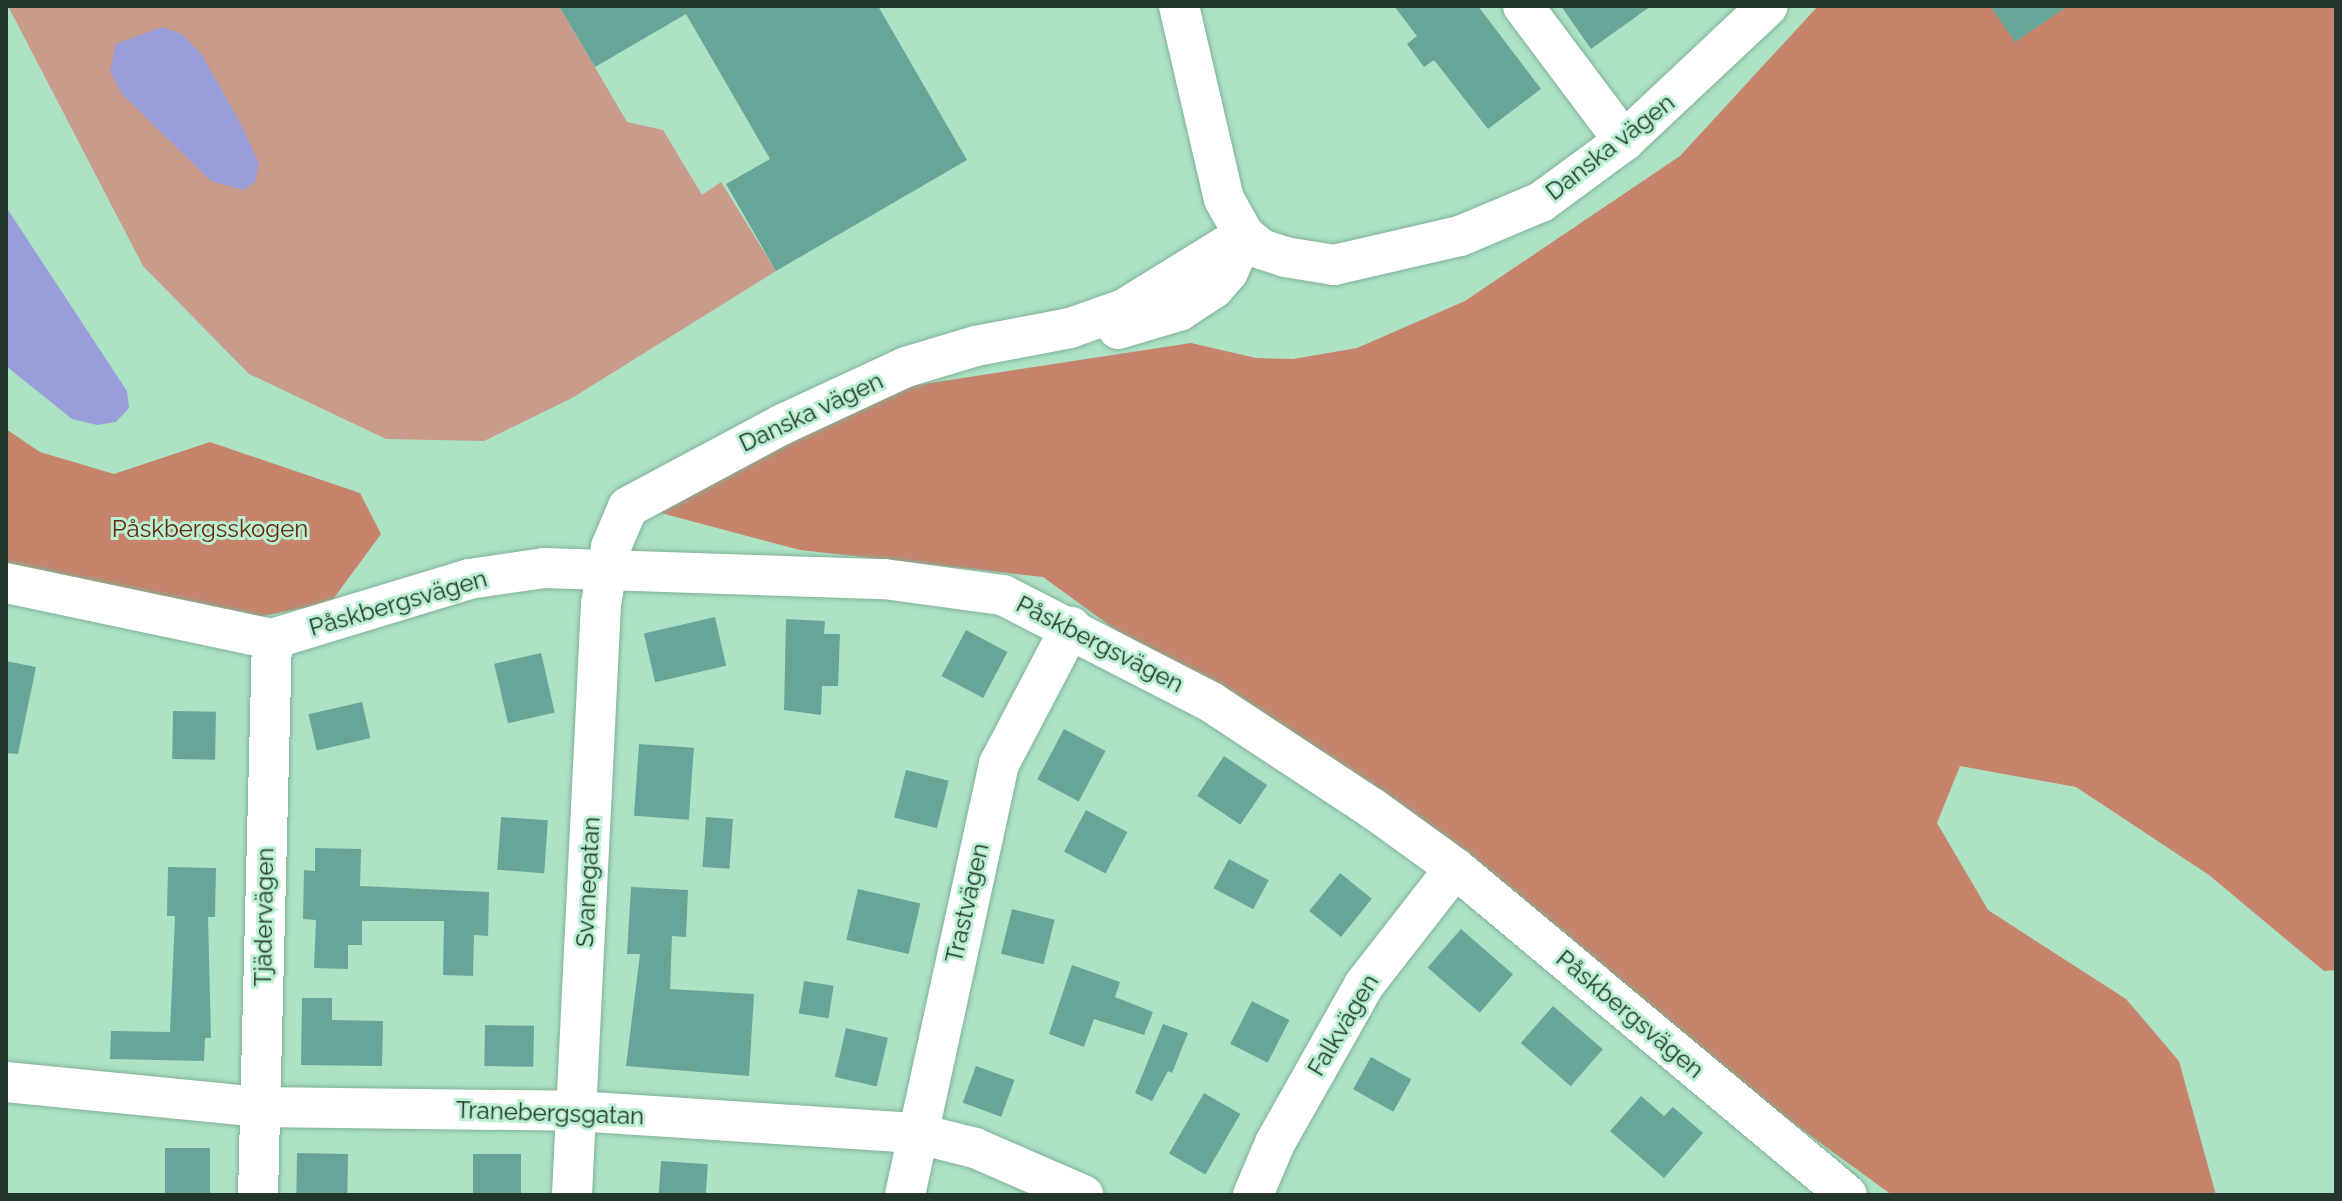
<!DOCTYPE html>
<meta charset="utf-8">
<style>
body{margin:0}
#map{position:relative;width:2342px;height:1201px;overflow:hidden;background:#aee2c5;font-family:Raleway,sans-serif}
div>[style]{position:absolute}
.green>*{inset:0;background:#c99b8b}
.forest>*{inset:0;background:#c7846d}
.water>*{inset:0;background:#999edb}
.building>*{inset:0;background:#68a599;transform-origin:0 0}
.roads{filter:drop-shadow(0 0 2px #7fb196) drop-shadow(0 0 2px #7fb196)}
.street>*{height:40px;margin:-20px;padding:0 20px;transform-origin:20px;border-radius:20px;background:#fff}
span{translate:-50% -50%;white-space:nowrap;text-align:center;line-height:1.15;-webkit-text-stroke:6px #bbefd2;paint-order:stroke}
.street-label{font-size:24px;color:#22362b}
.park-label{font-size:24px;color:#64270f}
.frame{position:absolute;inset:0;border:8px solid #22362b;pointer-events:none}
</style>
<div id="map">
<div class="green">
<i style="clip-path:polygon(8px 6px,559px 6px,627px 122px,663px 130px,702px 195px,721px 182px,776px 271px,572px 398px,484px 441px,386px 439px,249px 374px,143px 266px)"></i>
</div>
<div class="forest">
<i style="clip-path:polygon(1818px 6px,2335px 6px,2336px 970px,2324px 971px,2209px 875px,2076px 787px,1960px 766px,1937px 823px,1988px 910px,2126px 999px,2179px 1061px,2216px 1195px,1892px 1195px,1043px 577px,800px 550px,661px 513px,672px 497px,891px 389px,1191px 343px,1256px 358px,1293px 359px,1357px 348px,1465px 301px,1680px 156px)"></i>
<i style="clip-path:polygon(6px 429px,40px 452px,114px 474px,210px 442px,360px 493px,381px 534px,331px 602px,245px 620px,6px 576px)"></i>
</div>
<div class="water">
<i style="clip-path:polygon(162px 27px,182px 34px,202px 55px,244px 130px,259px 164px,255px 182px,244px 190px,211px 181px,122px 94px,110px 71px,116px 44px)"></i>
<i style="clip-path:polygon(6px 207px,127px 391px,129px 408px,116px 422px,97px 425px,72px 419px,6px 366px)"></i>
</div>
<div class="building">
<i style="clip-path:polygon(559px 6px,878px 6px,967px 160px,776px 271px,726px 184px,770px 159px,686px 14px,595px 67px)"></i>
<i style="clip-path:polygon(1394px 6px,1478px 6px,1541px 89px,1488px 129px,1434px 60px,1424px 67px,1407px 44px,1417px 36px)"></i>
<i style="clip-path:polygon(1561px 6px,1651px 6px,1591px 49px)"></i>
<i style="clip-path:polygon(1990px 6px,2068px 6px,2015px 42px)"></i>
<i style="left:715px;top:617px;width:50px;height:73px;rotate:77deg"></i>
<i style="clip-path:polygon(786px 619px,825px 621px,824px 634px,840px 634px,838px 686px,822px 686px,821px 715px,784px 710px)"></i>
<i style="left:966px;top:630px;width:47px;height:52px;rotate:28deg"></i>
<i style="left:541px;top:653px;width:61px;height:48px;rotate:77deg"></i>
<i style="clip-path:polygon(6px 661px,36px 667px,18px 754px,6px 753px)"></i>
<i style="left:362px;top:702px;width:37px;height:55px;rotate:77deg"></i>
<i style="left:173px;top:711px;width:43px;height:48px;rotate:1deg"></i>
<i style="left:1064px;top:729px;width:47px;height:57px;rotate:28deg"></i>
<i style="left:639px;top:744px;width:55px;height:72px;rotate:4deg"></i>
<i style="left:1224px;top:756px;width:52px;height:48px;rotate:34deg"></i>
<i style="left:906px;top:770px;width:44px;height:49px;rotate:14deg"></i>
<i style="left:1086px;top:810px;width:47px;height:47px;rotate:28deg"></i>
<i style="left:501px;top:817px;width:47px;height:53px;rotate:4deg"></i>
<i style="left:706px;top:817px;width:27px;height:50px;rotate:4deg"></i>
<i style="clip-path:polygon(315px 848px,361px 849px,360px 886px,489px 892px,488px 936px,474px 935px,473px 976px,443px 975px,444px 921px,362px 921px,362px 945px,348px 945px,348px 969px,314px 968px,316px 920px,303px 919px,304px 870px,315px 871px)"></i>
<i style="left:1229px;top:859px;width:45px;height:33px;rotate:28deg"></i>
<i style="clip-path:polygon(168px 867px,216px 868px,215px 917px,208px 917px,211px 1038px,205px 1038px,204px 1061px,110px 1059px,111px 1031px,170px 1032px,175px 916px,167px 916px)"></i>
<i style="left:1340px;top:873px;width:41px;height:49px;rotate:39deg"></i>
<i style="clip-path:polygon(631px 887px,688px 890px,686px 937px,672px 936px,670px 989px,754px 994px,749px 1076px,626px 1066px,640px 954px,627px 954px)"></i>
<i style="left:858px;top:889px;width:64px;height:52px;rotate:13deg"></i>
<i style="left:1012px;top:909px;width:44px;height:46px;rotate:14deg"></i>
<i style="left:1461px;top:929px;width:69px;height:51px;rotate:41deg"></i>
<i style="clip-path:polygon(1072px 965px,1120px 982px,1115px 997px,1153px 1012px,1144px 1035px,1094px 1019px,1084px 1047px,1049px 1034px)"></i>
<i style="left:804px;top:981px;width:30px;height:33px;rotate:9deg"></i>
<i style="clip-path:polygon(302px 998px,332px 998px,332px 1020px,383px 1021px,382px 1066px,301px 1065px)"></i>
<i style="left:1252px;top:1001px;width:42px;height:48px;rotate:27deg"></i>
<i style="left:1553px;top:1006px;width:66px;height:49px;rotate:41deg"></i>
<i style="clip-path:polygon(1163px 1024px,1188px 1033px,1172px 1073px,1168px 1071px,1152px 1101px,1135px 1093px)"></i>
<i style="left:485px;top:1025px;width:49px;height:41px;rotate:1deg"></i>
<i style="left:846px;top:1028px;width:43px;height:50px;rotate:13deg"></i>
<i style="left:1371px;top:1057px;width:46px;height:37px;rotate:29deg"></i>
<i style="left:976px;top:1066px;width:41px;height:39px;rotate:20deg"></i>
<i style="left:1204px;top:1093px;width:42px;height:70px;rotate:30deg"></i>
<i style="clip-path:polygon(1641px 1096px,1664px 1116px,1673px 1107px,1703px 1133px,1664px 1178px,1610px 1131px)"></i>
<i style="left:165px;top:1148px;width:45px;height:47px"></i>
<i style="left:297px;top:1153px;width:51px;height:42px;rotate:1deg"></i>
<i style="left:473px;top:1154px;width:48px;height:41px"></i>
<i style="left:661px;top:1161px;width:47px;height:34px;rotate:4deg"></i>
</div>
<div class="roads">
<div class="street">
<i style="left:1179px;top:6px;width:198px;rotate:76.9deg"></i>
<i style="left:1224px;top:199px;width:41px;rotate:60.9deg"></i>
<i style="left:1244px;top:235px;width:22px;rotate:39deg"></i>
<i style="left:1261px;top:249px;width:25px;rotate:18deg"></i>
<i style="left:1285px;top:257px;width:50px;rotate:9.3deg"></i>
<i style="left:1334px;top:265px;width:129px;rotate:-13deg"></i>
<i style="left:1460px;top:236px;width:88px;rotate:-22.8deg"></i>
<i style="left:1541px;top:202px;width:103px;rotate:-36.3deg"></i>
<i style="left:1624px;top:141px;width:197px;rotate:-43.2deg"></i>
<i style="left:1523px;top:6px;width:169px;rotate:53.2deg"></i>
<i style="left:1118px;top:329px;width:64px;rotate:-16.4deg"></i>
<i style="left:1179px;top:311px;width:42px;rotate:-33.3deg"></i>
<i style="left:1214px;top:288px;width:21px;rotate:-49deg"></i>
<i style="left:1228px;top:272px;width:40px;rotate:-66.6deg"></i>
<i style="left:6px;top:583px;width:272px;rotate:11.9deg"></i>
<i style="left:272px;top:639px;width:206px;rotate:-16.9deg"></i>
<i style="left:469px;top:579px;width:76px;rotate:-8.3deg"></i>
<i style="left:544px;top:568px;width:340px;rotate:1.9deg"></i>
<i style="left:884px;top:579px;width:120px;rotate:7.7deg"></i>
<i style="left:1003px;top:595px;width:234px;rotate:27.2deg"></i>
<i style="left:1211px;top:702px;width:193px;rotate:33.4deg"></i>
<i style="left:1372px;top:808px;width:102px;rotate:35.9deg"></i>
<i style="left:1455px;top:868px;width:510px;rotate:39.83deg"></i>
<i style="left:6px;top:1082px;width:254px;rotate:5.6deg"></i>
<i style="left:259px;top:1107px;width:317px;rotate:0.7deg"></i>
<i style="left:576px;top:1111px;width:340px;rotate:3.7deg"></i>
<i style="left:915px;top:1133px;width:62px;rotate:14deg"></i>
<i style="left:975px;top:1148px;width:118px;rotate:23.5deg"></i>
<i style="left:258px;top:1195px;width:556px;rotate:-88.56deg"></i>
<i style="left:572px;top:1195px;width:592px;rotate:-87.19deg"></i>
<i style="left:601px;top:604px;width:58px;rotate:-80deg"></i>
<i style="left:611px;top:547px;width:43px;rotate:-67deg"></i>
<i style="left:628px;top:507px;width:174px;rotate:-28.2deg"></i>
<i style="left:781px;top:425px;width:138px;rotate:-24.9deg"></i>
<i style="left:906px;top:367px;width:73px;rotate:-16.7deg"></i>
<i style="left:976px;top:346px;width:96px;rotate:-10.8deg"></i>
<i style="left:1070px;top:328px;width:57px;rotate:-19.4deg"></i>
<i style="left:1124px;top:309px;width:141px;rotate:-31.7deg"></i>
<i style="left:905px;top:1195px;width:441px;rotate:-77.7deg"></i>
<i style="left:999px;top:764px;width:155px;rotate:-62.3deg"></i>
<i style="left:1253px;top:1195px;width:56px;rotate:-67.1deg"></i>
<i style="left:1275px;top:1143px;width:181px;rotate:-60.6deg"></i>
<i style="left:1364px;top:985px;width:148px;rotate:-52.1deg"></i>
</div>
</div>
<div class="street-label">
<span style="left:1610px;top:147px;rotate:-38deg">Danska vägen</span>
<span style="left:811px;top:412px;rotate:-25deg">Danska vägen</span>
<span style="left:398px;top:603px;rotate:-16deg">Påskbergsvägen</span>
<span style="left:1100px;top:644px;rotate:27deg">Påskbergsvägen</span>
<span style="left:588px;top:882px;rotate:-87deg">Svanegatan</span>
<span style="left:967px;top:903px;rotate:-77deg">Trastvägen</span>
<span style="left:264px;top:917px;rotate:-89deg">Tjädervägen</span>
<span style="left:1630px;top:1014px;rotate:40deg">Påskbergsvägen</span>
<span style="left:1343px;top:1025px;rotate:-59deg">Falkvägen</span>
<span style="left:550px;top:1113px;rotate:2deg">Tranebergsgatan</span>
</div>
<div class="park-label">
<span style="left:210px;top:529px">Påskbergsskogen</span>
</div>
<div class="frame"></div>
</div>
